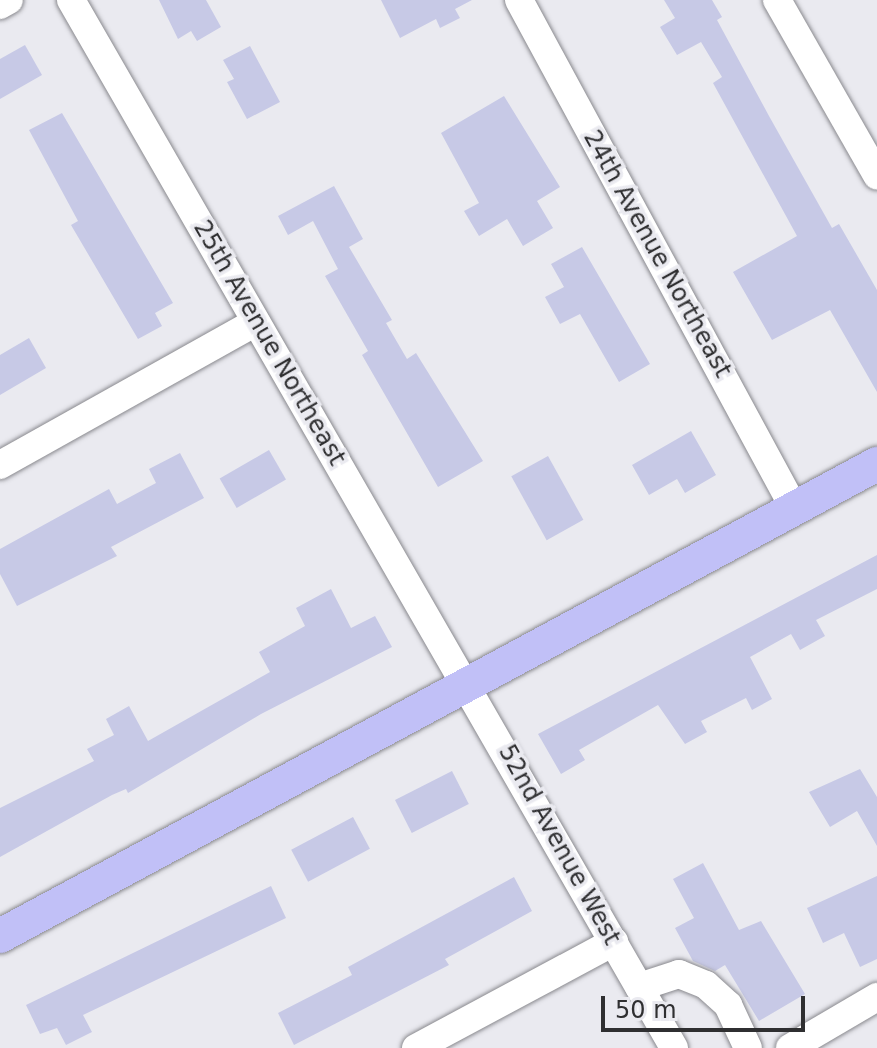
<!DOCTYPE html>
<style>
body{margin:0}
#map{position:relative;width:877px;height:1048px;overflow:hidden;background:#eaeaf0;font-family:"DejaVu Sans",sans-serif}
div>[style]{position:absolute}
.building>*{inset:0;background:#c7c9e6;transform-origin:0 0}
.roads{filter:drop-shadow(0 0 2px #89898e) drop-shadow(0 0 2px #89898e)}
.minor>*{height:28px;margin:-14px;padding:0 14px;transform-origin:14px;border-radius:14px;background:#fff}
.major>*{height:34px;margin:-17px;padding:0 17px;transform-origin:17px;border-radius:17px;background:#c1c0f7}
span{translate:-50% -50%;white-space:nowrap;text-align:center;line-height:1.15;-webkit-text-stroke:7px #eaeaf0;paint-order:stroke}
.street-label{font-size:24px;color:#2f2f31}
.scale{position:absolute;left:601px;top:996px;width:204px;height:36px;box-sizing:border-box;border:4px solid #2f2f31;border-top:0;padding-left:10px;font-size:24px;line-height:28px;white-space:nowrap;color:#2f2f31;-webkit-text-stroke:6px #eaeaf0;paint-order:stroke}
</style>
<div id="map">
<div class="building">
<i style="clip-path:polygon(159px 0,206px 0,221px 27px,197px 41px,191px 31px,178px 39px)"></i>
<i style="clip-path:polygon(381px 0,472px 0,455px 9px,460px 18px,440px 28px,436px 19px,400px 38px)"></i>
<i style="clip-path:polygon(664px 0,712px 0,722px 17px,717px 20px,769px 116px,832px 228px,839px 224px,877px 290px,877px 392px,830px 310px,772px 340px,733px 272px,797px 236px,713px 83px,722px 77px,701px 42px,677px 55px,660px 27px,675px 18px)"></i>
<i style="clip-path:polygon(25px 45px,42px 75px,0 99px,0 59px)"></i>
<i style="clip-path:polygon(250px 46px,280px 102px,247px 119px,227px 82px,234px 79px,223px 60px)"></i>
<i style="clip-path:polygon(504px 96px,560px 187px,537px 201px,553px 228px,523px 246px,507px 219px,479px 236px,464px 211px,479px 203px,441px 133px)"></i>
<i style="clip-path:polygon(62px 113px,173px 303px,155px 313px,162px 326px,138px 339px,71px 225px,78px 221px,29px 130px)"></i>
<i style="clip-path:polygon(334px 186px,363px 239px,349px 247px,392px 320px,386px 323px,407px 359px,416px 353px,483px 461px,438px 487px,362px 355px,368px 351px,325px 276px,338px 269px,313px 221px,288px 235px,278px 216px)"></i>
<i style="clip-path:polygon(582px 247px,650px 364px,619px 382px,580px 314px,560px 324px,545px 297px,564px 287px,551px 264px)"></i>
<i style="clip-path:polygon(29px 338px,46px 368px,0 395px,0 355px)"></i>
<i style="clip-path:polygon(691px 431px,716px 475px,685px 493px,677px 479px,649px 495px,632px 465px)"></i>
<i style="left:269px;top:450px;width:34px;height:57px;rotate:60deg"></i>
<i style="clip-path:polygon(180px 453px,204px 498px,111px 547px,117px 556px,17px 606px,0 574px,0 549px,109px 489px,117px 504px,156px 483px,149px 469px)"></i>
<i style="left:548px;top:456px;width:73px;height:42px;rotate:61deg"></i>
<i style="clip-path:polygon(877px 555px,877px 589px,816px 620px,825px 636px,800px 650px,791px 634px,750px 657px,772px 699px,752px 710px,746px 698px,701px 721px,707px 732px,685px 744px,658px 705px,579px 750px,585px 760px,561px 774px,538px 734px)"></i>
<i style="clip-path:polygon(331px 589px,351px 628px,375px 616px,392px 647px,261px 714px,128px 793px,126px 789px,112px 795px,0 857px,0 808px,94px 761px,87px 749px,114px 735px,106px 719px,129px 706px,148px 741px,270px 672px,259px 652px,305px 626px,296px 608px)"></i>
<i style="clip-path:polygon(860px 769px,877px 797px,877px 846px,857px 811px,830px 827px,809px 792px)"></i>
<i style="left:452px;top:771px;width:37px;height:64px;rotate:63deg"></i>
<i style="left:353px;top:817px;width:36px;height:70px;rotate:62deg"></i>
<i style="clip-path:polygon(703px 863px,739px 930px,761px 921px,805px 994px,759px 1021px,725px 965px,715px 971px,693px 961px,675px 928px,694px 918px,673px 879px)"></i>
<i style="clip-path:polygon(877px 876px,877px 959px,860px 967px,844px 933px,823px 943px,807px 908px)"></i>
<i style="clip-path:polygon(514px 877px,532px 911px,445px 959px,449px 965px,294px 1045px,278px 1013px,352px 975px,348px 967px)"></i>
<i style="clip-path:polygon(271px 886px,286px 918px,83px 1015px,92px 1032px,66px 1045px,57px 1028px,40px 1034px,26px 1005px)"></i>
</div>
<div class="roads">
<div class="minor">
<i style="left:71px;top:0;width:1209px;rotate:60.08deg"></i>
<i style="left:519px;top:0;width:578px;rotate:61.57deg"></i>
<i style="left:777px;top:0;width:202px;rotate:60.3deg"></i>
<i style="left:0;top:5px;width:10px;rotate:-29deg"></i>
<i style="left:0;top:465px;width:293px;rotate:-29.2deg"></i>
<i style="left:639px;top:987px;width:42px;rotate:-18deg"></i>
<i style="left:679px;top:974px;width:29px;rotate:22deg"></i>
<i style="left:706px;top:985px;width:30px;rotate:42deg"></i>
<i style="left:728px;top:1005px;width:47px;rotate:65.1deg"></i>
<i style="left:416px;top:1048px;width:225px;rotate:-28.2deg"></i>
<i style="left:790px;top:1048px;width:101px;rotate:-30.4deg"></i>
</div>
<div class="major">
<i style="left:0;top:936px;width:996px;rotate:-28.29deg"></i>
</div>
</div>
<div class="street-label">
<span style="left:657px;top:254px;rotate:61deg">24th Avenue Northeast</span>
<span style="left:269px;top:343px;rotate:60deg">25th Avenue Northeast</span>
<span style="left:559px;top:845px;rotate:61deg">52nd Avenue West</span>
</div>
<div class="scale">50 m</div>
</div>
